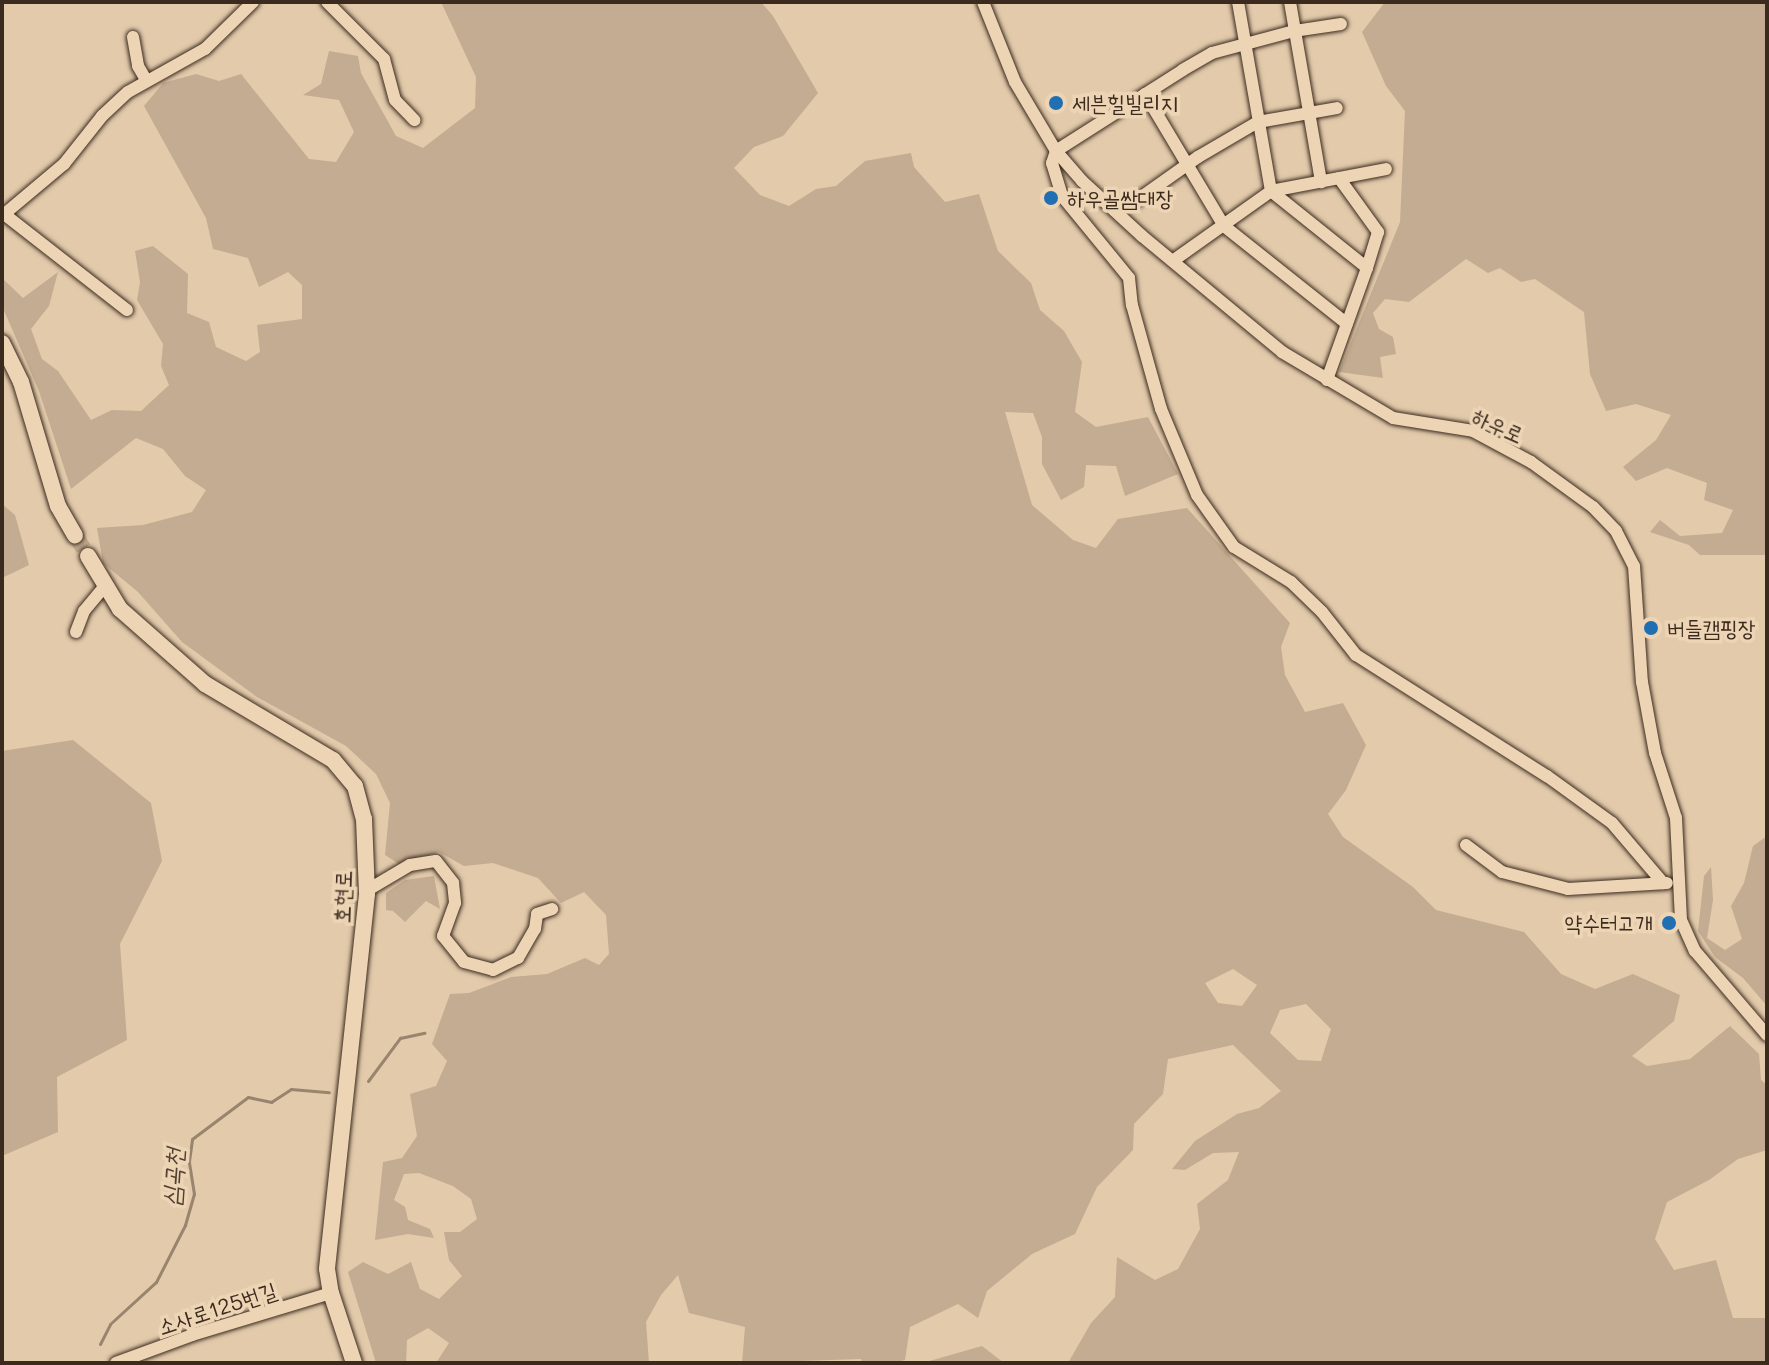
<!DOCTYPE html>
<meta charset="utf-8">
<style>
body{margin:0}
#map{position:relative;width:1769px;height:1365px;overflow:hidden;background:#e2caab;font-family:Mali,"Poor Story",sans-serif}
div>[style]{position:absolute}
.green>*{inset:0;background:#c3ac91}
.stream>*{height:3px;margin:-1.5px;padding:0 1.5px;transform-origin:1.5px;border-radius:1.5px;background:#99846d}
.major-tunnel>*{height:16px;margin-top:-8px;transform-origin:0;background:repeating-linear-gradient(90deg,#c1aa8f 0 16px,transparent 0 24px)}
.roads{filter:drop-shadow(0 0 2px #3b2a1e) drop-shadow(0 0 2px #3b2a1e)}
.minor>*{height:12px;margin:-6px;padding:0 6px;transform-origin:6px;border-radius:6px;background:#ecd4b4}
.major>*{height:16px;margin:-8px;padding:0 8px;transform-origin:8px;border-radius:8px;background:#ecd4b4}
.dots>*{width:22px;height:22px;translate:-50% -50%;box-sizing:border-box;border:4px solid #ecd4b4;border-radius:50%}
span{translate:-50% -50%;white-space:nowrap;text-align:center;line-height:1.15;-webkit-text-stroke:7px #ecd4b4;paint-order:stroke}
.poi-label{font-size:22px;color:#3b2a1e}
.left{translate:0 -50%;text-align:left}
.right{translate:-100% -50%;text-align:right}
.street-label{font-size:22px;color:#3b2a1e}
.water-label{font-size:24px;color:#524032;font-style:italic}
.frame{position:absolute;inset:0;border:4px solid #3b2a1e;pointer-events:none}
</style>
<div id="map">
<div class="green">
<i style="clip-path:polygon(evenodd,441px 2px,761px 2px,773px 16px,818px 93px,783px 136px,754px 147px,734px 168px,760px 195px,789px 206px,816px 189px,836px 186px,865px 161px,911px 153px,914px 167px,945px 202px,979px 194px,998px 251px,1031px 283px,1040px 310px,1064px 331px,1082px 362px,1075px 412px,1096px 427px,1148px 417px,1178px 474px,1125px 496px,1116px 466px,1086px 465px,1084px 487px,1061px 500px,1042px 464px,1042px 437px,1033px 413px,1005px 412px,1032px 505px,1073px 540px,1096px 548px,1118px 519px,1187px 508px,1290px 623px,1281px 647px,1285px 675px,1305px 712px,1343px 703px,1366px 745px,1346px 790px,1328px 814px,1343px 837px,1413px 887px,1436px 910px,1524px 932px,1561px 974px,1595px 989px,1633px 974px,1680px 995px,1674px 1021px,1632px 1056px,1647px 1066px,1690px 1059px,1730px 1026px,1759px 1054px,1761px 1080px,1767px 1085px,1767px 1150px,1738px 1159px,1709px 1180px,1667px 1202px,1655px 1239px,1674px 1270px,1716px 1260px,1733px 1318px,1767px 1318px,1767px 1363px,1068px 1363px,1091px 1323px,1115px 1297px,1117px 1257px,1155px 1280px,1178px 1269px,1200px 1229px,1197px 1204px,1228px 1180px,1239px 1152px,1213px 1153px,1185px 1170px,1172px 1169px,1195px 1141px,1237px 1114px,1259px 1108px,1281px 1091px,1233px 1045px,1168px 1059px,1163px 1094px,1134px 1124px,1133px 1150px,1097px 1187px,1075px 1234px,1032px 1254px,987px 1291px,978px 1318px,958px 1304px,910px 1327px,905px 1360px,892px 1363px,862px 1363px,861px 1359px,742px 1363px,745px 1327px,689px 1313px,678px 1275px,661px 1295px,646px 1322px,649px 1363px,436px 1363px,449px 1343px,428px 1328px,407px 1340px,406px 1363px,376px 1363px,348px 1272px,363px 1262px,388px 1274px,411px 1262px,420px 1289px,439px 1299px,462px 1276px,449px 1260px,444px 1232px,460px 1232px,477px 1219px,471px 1199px,453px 1186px,419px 1173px,404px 1174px,394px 1200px,405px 1207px,408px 1220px,430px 1229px,434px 1238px,408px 1234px,375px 1240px,383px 1162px,402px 1158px,417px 1136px,410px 1094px,436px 1086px,447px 1061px,432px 1044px,450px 994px,469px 993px,511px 977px,547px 974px,585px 958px,599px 965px,609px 954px,606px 915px,584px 892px,561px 903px,538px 878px,493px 863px,464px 866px,439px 852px,399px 864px,385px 855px,390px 803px,376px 774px,346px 746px,257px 697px,182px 642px,138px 592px,103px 563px,97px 528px,143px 525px,192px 512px,206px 490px,185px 476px,163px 449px,136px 438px,71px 489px,39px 391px,2px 306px,2px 278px,23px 298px,58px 272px,49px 306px,31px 329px,42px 359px,58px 371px,91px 420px,112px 410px,141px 411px,169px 385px,161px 366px,163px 344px,137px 300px,140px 282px,135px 251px,153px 246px,188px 274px,187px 313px,209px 322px,216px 347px,246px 361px,260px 352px,257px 325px,302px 319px,302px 285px,288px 272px,259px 287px,248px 258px,213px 249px,206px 218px,144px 106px,163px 83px,196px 74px,219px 81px,241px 74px,309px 159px,336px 162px,354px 132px,339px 100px,303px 95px,321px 84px,329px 51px,358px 56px,361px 73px,396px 136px,423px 148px,475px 108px,476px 77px,441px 2px,1233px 969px,1257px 985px,1242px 1006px,1218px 1003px,1205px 983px,1233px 969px,441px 2px,1306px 1004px,1331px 1029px,1321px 1061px,1298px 1060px,1270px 1033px,1280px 1010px,1306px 1004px)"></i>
<i style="clip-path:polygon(1385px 2px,1767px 2px,1767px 555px,1700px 555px,1689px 545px,1650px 532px,1660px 520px,1680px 536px,1722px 533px,1733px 510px,1704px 500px,1707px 483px,1667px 468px,1636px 481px,1623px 467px,1656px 440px,1671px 415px,1636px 404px,1606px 411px,1590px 374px,1584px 312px,1535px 279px,1521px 282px,1500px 268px,1488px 273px,1466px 259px,1409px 302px,1385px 299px,1373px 313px,1379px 329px,1393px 337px,1396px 354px,1380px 357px,1383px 378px,1339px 372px,1400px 222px,1405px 111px,1386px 86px,1362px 32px)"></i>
<i style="clip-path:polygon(2px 504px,15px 515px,29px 565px,2px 578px)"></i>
<i style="clip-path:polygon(73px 740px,151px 803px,162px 861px,120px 944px,127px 1040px,57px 1077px,58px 1132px,2px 1156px,2px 751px)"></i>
<i style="clip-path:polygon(1767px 836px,1767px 1006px,1743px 978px,1715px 957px,1698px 931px,1704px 876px,1711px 867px,1713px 900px,1707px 938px,1725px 950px,1742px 939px,1731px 906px,1744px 883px,1753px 846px)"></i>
<i style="clip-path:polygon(434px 876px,440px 909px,426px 901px,405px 922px,393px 911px,386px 910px,386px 893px,405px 880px)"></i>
<i style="clip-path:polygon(982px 1346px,1004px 1363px,923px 1363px,926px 1362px)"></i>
</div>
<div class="stream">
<i style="left:368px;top:1081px;width:54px;rotate:-53.3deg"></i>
<i style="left:400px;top:1038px;width:25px;rotate:-12deg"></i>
<i style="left:100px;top:1344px;width:22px;rotate:-63deg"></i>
<i style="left:110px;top:1324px;width:62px;rotate:-42.4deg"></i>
<i style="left:156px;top:1282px;width:64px;rotate:-63deg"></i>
<i style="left:185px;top:1225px;width:32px;rotate:-74deg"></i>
<i style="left:194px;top:1194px;width:33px;rotate:-99deg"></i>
<i style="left:189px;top:1161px;width:22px;rotate:-82deg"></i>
<i style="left:192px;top:1139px;width:70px;rotate:-36.9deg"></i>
<i style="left:248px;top:1097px;width:24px;rotate:12deg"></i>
<i style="left:271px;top:1102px;width:24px;rotate:-33deg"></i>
<i style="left:291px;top:1089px;width:38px;rotate:5deg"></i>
</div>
<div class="major-tunnel">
<i style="left:75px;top:535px;width:25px;rotate:58deg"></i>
</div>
<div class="roads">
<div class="minor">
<i style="left:327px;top:2px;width:81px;rotate:45deg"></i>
<i style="left:384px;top:59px;width:42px;rotate:75deg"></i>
<i style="left:395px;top:100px;width:28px;rotate:46deg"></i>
<i style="left:983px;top:2px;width:86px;rotate:68.2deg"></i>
<i style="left:1015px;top:82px;width:80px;rotate:59.3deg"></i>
<i style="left:1056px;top:151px;width:40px;rotate:49deg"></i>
<i style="left:1082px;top:181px;width:81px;rotate:42.5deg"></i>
<i style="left:1142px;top:236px;width:182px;rotate:39.6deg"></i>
<i style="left:1282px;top:352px;width:129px;rotate:30.7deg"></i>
<i style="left:1393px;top:418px;width:81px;rotate:9.2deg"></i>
<i style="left:1473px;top:431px;width:66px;rotate:28.1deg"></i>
<i style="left:1531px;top:462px;width:77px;rotate:36deg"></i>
<i style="left:1593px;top:507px;width:33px;rotate:46deg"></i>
<i style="left:1616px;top:531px;width:39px;rotate:63deg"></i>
<i style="left:1634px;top:566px;width:116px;rotate:86.1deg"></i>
<i style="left:1642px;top:682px;width:72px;rotate:79.6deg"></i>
<i style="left:1655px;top:753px;width:68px;rotate:72.1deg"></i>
<i style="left:1676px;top:818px;width:102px;rotate:87.2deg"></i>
<i style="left:1681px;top:920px;width:34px;rotate:66deg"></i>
<i style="left:1695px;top:951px;width:111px;rotate:49.4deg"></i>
<i style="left:1238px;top:2px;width:192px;rotate:80.1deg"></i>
<i style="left:1271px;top:191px;width:123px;rotate:38.7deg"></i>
<i style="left:1367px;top:268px;width:119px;rotate:109.7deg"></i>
<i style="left:1290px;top:2px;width:183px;rotate:80.2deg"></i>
<i style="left:1341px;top:24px;width:48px;rotate:171.5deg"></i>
<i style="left:1294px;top:31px;width:85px;rotate:165deg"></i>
<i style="left:1212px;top:53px;width:34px;rotate:150deg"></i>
<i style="left:1183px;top:70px;width:151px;rotate:147.5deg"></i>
<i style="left:1056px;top:151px;width:13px;rotate:108deg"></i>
<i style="left:1052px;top:163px;width:34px;rotate:73deg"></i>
<i style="left:1062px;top:196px;width:106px;rotate:50.7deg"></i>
<i style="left:1129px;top:278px;width:27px;rotate:84deg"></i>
<i style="left:1132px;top:305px;width:108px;rotate:74.4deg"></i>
<i style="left:1161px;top:409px;width:93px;rotate:67.3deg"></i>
<i style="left:1197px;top:495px;width:64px;rotate:54.6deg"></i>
<i style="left:1234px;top:547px;width:67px;rotate:31.6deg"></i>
<i style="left:1291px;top:582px;width:43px;rotate:44.1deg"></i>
<i style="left:1322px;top:612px;width:55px;rotate:51.7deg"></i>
<i style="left:1356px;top:655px;width:226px;rotate:32.4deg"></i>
<i style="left:1547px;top:776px;width:80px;rotate:35.9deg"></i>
<i style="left:1612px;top:823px;width:79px;rotate:49.6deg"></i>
<i style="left:133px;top:37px;width:29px;rotate:80deg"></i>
<i style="left:138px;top:66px;width:16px;rotate:60deg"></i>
<i style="left:1145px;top:94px;width:154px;rotate:59.1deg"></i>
<i style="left:1224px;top:226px;width:157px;rotate:38.5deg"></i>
<i style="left:1339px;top:178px;width:67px;rotate:54.2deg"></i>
<i style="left:1378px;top:232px;width:38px;rotate:107deg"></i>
<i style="left:1133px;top:203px;width:80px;rotate:-35.3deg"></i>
<i style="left:1198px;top:157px;width:69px;rotate:-30.3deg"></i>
<i style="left:1258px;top:122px;width:80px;rotate:-10deg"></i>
<i style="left:4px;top:214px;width:156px;rotate:38deg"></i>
<i style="left:2px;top:216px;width:81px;rotate:-40deg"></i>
<i style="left:64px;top:164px;width:61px;rotate:-51.6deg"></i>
<i style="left:102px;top:116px;width:35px;rotate:-43deg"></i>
<i style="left:128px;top:92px;width:88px;rotate:-29.2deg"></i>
<i style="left:205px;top:49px;width:67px;rotate:-44.4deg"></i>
<i style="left:1174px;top:260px;width:119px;rotate:-35.4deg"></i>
<i style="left:1271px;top:191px;width:117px;rotate:-10.8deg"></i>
<i style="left:76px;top:632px;width:22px;rotate:-69deg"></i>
<i style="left:84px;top:611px;width:34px;rotate:-50deg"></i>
<i style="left:1466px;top:845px;width:45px;rotate:36.9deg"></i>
<i style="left:1502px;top:872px;width:68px;rotate:14.4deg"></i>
<i style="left:1568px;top:889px;width:99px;rotate:-3.5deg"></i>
<i style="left:366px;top:891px;width:51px;rotate:-30.6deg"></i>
<i style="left:410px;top:865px;width:26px;rotate:-9deg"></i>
<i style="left:436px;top:861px;width:28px;rotate:52deg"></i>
<i style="left:453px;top:883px;width:20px;rotate:84deg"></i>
<i style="left:455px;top:903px;width:35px;rotate:110deg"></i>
<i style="left:443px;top:936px;width:33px;rotate:51deg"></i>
<i style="left:464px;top:962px;width:30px;rotate:15deg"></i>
<i style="left:493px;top:970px;width:28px;rotate:-26deg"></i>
<i style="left:518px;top:958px;width:34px;rotate:-60deg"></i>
<i style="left:535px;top:929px;width:15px;rotate:-82deg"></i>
<i style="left:537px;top:914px;width:16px;rotate:-18deg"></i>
<i style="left:116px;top:1363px;width:81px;rotate:-20.2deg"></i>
<i style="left:192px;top:1335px;width:145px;rotate:-16.8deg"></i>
</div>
<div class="major">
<i style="left:2px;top:343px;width:43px;rotate:64deg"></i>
<i style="left:21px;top:382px;width:129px;rotate:73.4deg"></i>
<i style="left:58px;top:506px;width:34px;rotate:60deg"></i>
<i style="left:88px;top:556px;width:62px;rotate:58.9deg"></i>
<i style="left:120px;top:609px;width:113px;rotate:41.4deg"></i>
<i style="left:205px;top:684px;width:149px;rotate:30.7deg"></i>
<i style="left:333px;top:760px;width:34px;rotate:50deg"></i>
<i style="left:355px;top:786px;width:34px;rotate:75deg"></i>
<i style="left:364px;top:819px;width:75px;rotate:87.7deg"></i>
<i style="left:367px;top:894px;width:377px;rotate:96.1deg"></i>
<i style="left:327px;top:1269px;width:24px;rotate:81deg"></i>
<i style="left:331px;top:1293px;width:74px;rotate:71.8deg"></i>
</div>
</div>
<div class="dots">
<i style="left:1056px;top:103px;background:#1f6fb2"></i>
<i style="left:1051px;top:198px;background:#1f6fb2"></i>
<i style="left:1651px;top:628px;background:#1f6fb2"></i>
<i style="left:1669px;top:923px;background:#1f6fb2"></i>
</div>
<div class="poi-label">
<span class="left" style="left:1072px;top:103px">세븐힐빌리지</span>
<span class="left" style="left:1067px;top:198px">하우골쌈대장</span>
<span class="left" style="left:1667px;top:628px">버들캠핑장</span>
<span class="right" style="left:1653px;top:923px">약수터고개</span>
</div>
<div class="street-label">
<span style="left:1498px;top:425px;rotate:24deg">하우로</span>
<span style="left:342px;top:897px;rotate:-88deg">호현로</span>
<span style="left:217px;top:1308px;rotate:-18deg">소사로125번길</span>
</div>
<div class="water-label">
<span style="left:172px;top:1177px;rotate:-86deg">심곡천</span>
</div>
<div class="frame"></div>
</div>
